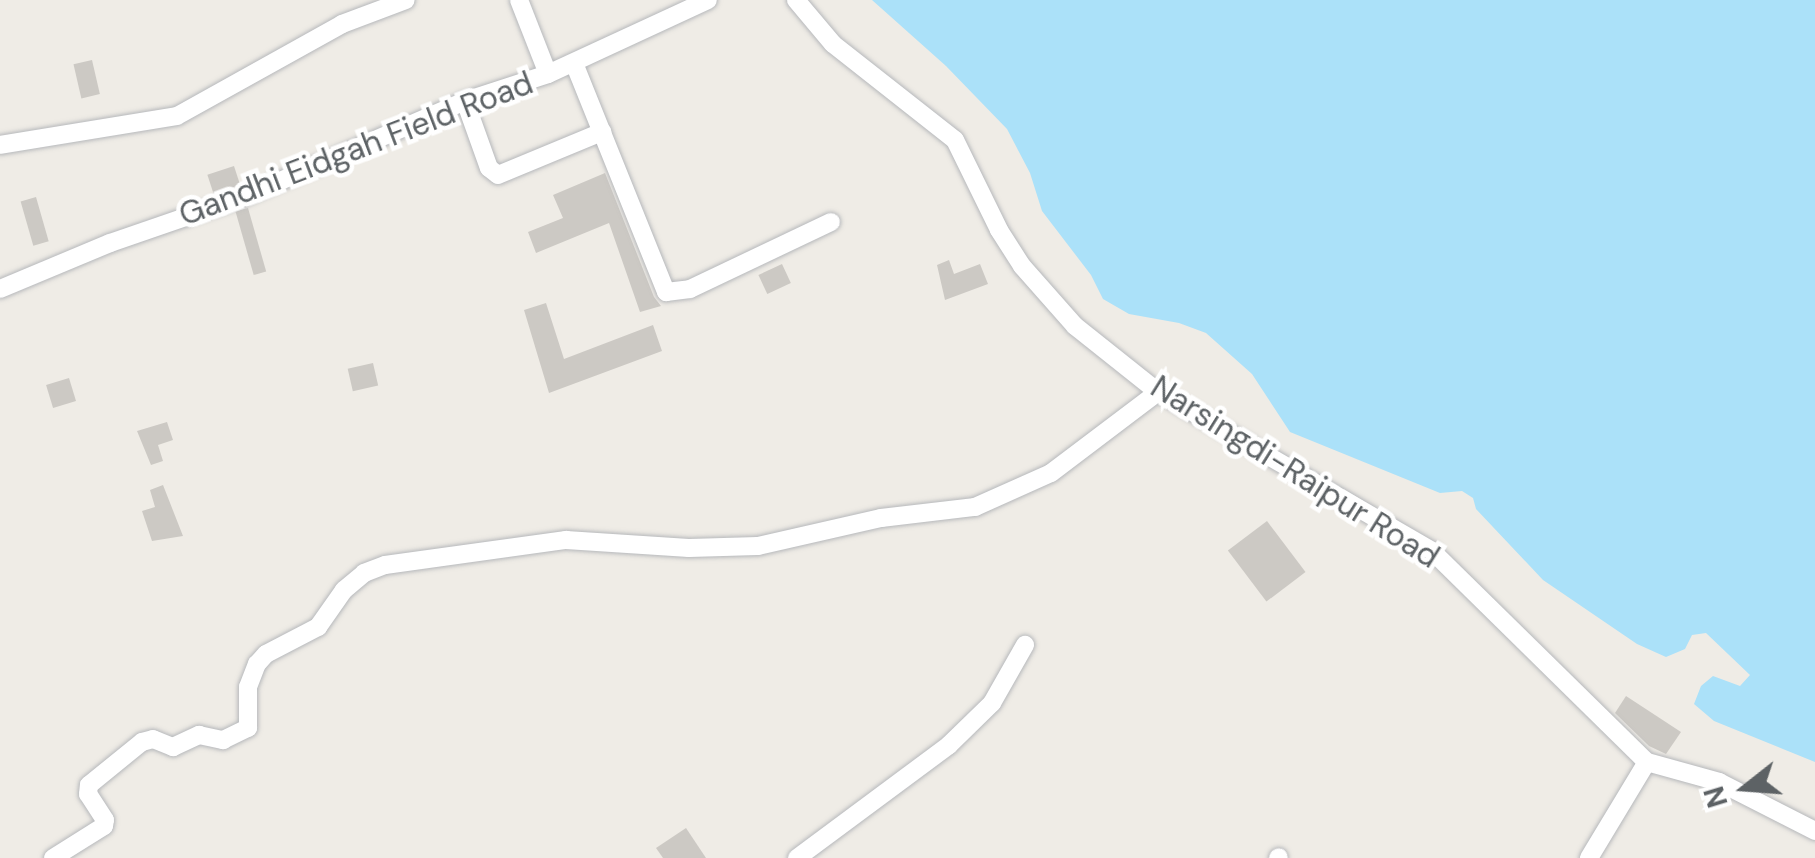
<!DOCTYPE html>
<style>
body{margin:0}
#map{position:relative;width:1815px;height:858px;overflow:hidden;background:#efece6;font-family:"DM Sans",sans-serif}
div>[style]{position:absolute}
.water>*{inset:0;background:#abe1f9}
.building>*{inset:0;background:#ccc9c4;transform-origin:0 0}
.roads{filter:drop-shadow(0 0 2px #b6b8bb) drop-shadow(0 0 2px #b6b8bb)}
.minor>*{height:18px;margin:-9px;padding:0 9px;transform-origin:9px;border-radius:9px;background:#fff}
span{translate:-50% -50%;white-space:nowrap;text-align:center;line-height:1.15;-webkit-text-stroke:9px #fff;paint-order:stroke}
.street-label{font-size:32px;color:#5d6265}
.north{position:absolute;left:1695px;top:738px;width:100px;height:100px;-webkit-text-stroke:8px #fff;paint-order:stroke;rotate:253deg;font-size:28px;font-weight:700;line-height:40px;text-align:center;color:#5d6265}
.north::after{content:'';display:block;margin:auto;width:35px;height:45px;background:#5d6265;clip-path:polygon(50% 0,100% 100%,50% 72%,0 100%)}
</style>
<div id="map">
<div class="water">
<i style="clip-path:polygon(872px 0,1815px 0,1815px 762px,1714px 721px,1694px 704px,1701px 686px,1713px 676px,1740px 686px,1750px 675px,1706px 633px,1692px 635px,1685px 649px,1666px 657px,1637px 644px,1543px 580px,1476px 509px,1473px 498px,1462px 491px,1440px 493px,1290px 432px,1252px 374px,1206px 333px,1179px 323px,1129px 314px,1103px 299px,1091px 275px,1042px 211px,1030px 173px,1007px 129px,946px 66px)"></i>
</div>
<div class="building">
<i style="left:92px;top:60px;width:35px;height:19px;rotate:77deg"></i>
<i style="left:234px;top:166px;width:20px;height:28px;rotate:72deg"></i>
<i style="clip-path:polygon(605px 173px,654px 297px,661px 306px,640px 312px,609px 223px,536px 253px,528px 232px,563px 218px,553px 195px)"></i>
<i style="left:36px;top:197px;width:46px;height:16px;rotate:74deg"></i>
<i style="left:248px;top:208px;width:66px;height:13px;rotate:74deg"></i>
<i style="clip-path:polygon(949px 260px,954px 274px,980px 264px,988px 284px,945px 300px,937px 265px)"></i>
<i style="left:782px;top:264px;width:21px;height:26px;rotate:65deg"></i>
<i style="clip-path:polygon(546px 303px,564px 359px,653px 325px,662px 351px,549px 393px,524px 310px)"></i>
<i style="left:373px;top:363px;width:23px;height:26px;rotate:77deg"></i>
<i style="left:69px;top:378px;width:24px;height:24px;rotate:73deg"></i>
<i style="clip-path:polygon(167px 422px,173px 440px,158px 445px,163px 461px,151px 465px,137px 431px)"></i>
<i style="clip-path:polygon(163px 485px,183px 536px,152px 541px,142px 511px,155px 507px,150px 490px)"></i>
<i style="left:1267px;top:521px;width:64px;height:49px;rotate:53deg"></i>
<i style="clip-path:polygon(1626px 696px,1681px 732px,1666px 754px,1649px 746px,1615px 713px)"></i>
<i style="clip-path:polygon(686px 828px,706px 858px,663px 858px,656px 848px)"></i>
</div>
<div class="roads">
<div class="minor">
<i style="left:519px;top:0;width:79px;rotate:68.6deg"></i>
<i style="left:796px;top:0;width:57px;rotate:49.9deg"></i>
<i style="left:833px;top:44px;width:155px;rotate:38.2deg"></i>
<i style="left:955px;top:140px;width:100px;rotate:63.9deg"></i>
<i style="left:999px;top:230px;width:43px;rotate:57.4deg"></i>
<i style="left:1022px;top:266px;width:80px;rotate:48.5deg"></i>
<i style="left:1075px;top:326px;width:106px;rotate:38.5deg"></i>
<i style="left:1158px;top:392px;width:317px;rotate:30.1deg"></i>
<i style="left:1432px;top:551px;width:301px;rotate:44.5deg"></i>
<i style="left:1647px;top:762px;width:75px;rotate:15.5deg"></i>
<i style="left:1719px;top:782px;width:108px;rotate:27deg"></i>
<i style="left:574px;top:63px;width:247px;rotate:68.1deg"></i>
<i style="left:666px;top:292px;width:24px;rotate:-7deg"></i>
<i style="left:690px;top:289px;width:156px;rotate:-25.4deg"></i>
<i style="left:465px;top:101px;width:71px;rotate:70.3deg"></i>
<i style="left:489px;top:168px;width:11px;rotate:38deg"></i>
<i style="left:498px;top:175px;width:113px;rotate:-22.5deg"></i>
<i style="left:0;top:145px;width:179px;rotate:-9.3deg"></i>
<i style="left:177px;top:116px;width:189px;rotate:-29.1deg"></i>
<i style="left:342px;top:24px;width:68px;rotate:-20.6deg"></i>
<i style="left:0;top:289px;width:119px;rotate:-22.7deg"></i>
<i style="left:110px;top:243px;width:139px;rotate:-19deg"></i>
<i style="left:241px;top:198px;width:244px;rotate:-23.4deg"></i>
<i style="left:465px;top:101px;width:87px;rotate:-18deg"></i>
<i style="left:548px;top:74px;width:176px;rotate:-24.8deg"></i>
<i style="left:53px;top:858px;width:60px;rotate:-32.1deg"></i>
<i style="left:104px;top:826px;width:6px;rotate:-81deg"></i>
<i style="left:105px;top:820px;width:31px;rotate:-123deg"></i>
<i style="left:88px;top:794px;width:9px;rotate:-84deg"></i>
<i style="left:89px;top:785px;width:68px;rotate:-39.1deg"></i>
<i style="left:142px;top:742px;width:11px;rotate:-15deg"></i>
<i style="left:153px;top:739px;width:22px;rotate:22deg"></i>
<i style="left:173px;top:747px;width:29px;rotate:-25deg"></i>
<i style="left:199px;top:735px;width:25px;rotate:12deg"></i>
<i style="left:223px;top:740px;width:28px;rotate:-26deg"></i>
<i style="left:248px;top:728px;width:41px;rotate:-90deg"></i>
<i style="left:248px;top:687px;width:25px;rotate:-69deg"></i>
<i style="left:257px;top:664px;width:13px;rotate:-48deg"></i>
<i style="left:266px;top:654px;width:59px;rotate:-27.4deg"></i>
<i style="left:318px;top:627px;width:45px;rotate:-54.9deg"></i>
<i style="left:344px;top:590px;width:26px;rotate:-40deg"></i>
<i style="left:364px;top:573px;width:22px;rotate:-21deg"></i>
<i style="left:385px;top:565px;width:183px;rotate:-7.9deg"></i>
<i style="left:566px;top:540px;width:123px;rotate:3.7deg"></i>
<i style="left:689px;top:548px;width:69px;rotate:-1.7deg"></i>
<i style="left:758px;top:546px;width:126px;rotate:-12.8deg"></i>
<i style="left:881px;top:518px;width:95px;rotate:-6.7deg"></i>
<i style="left:975px;top:507px;width:83px;rotate:-24.1deg"></i>
<i style="left:1051px;top:473px;width:134px;rotate:-37.1deg"></i>
<i style="left:797px;top:858px;width:189px;rotate:-36.6deg"></i>
<i style="left:949px;top:745px;width:60px;rotate:-44.3deg"></i>
<i style="left:992px;top:703px;width:67px;rotate:-60.4deg"></i>
<i style="left:1278px;top:858px;width:1px;rotate:-45deg"></i>
<i style="left:1589px;top:858px;width:112px;rotate:-58.9deg"></i>
</div>
</div>
<div class="street-label">
<span style="left:356px;top:149px;rotate:-21deg">Gandhi Eidgah Field Road</span>
<span style="left:1295px;top:472px;rotate:32deg">Narsingdi-Raipur Road</span>
</div>
<div class="north">N</div>
</div>
